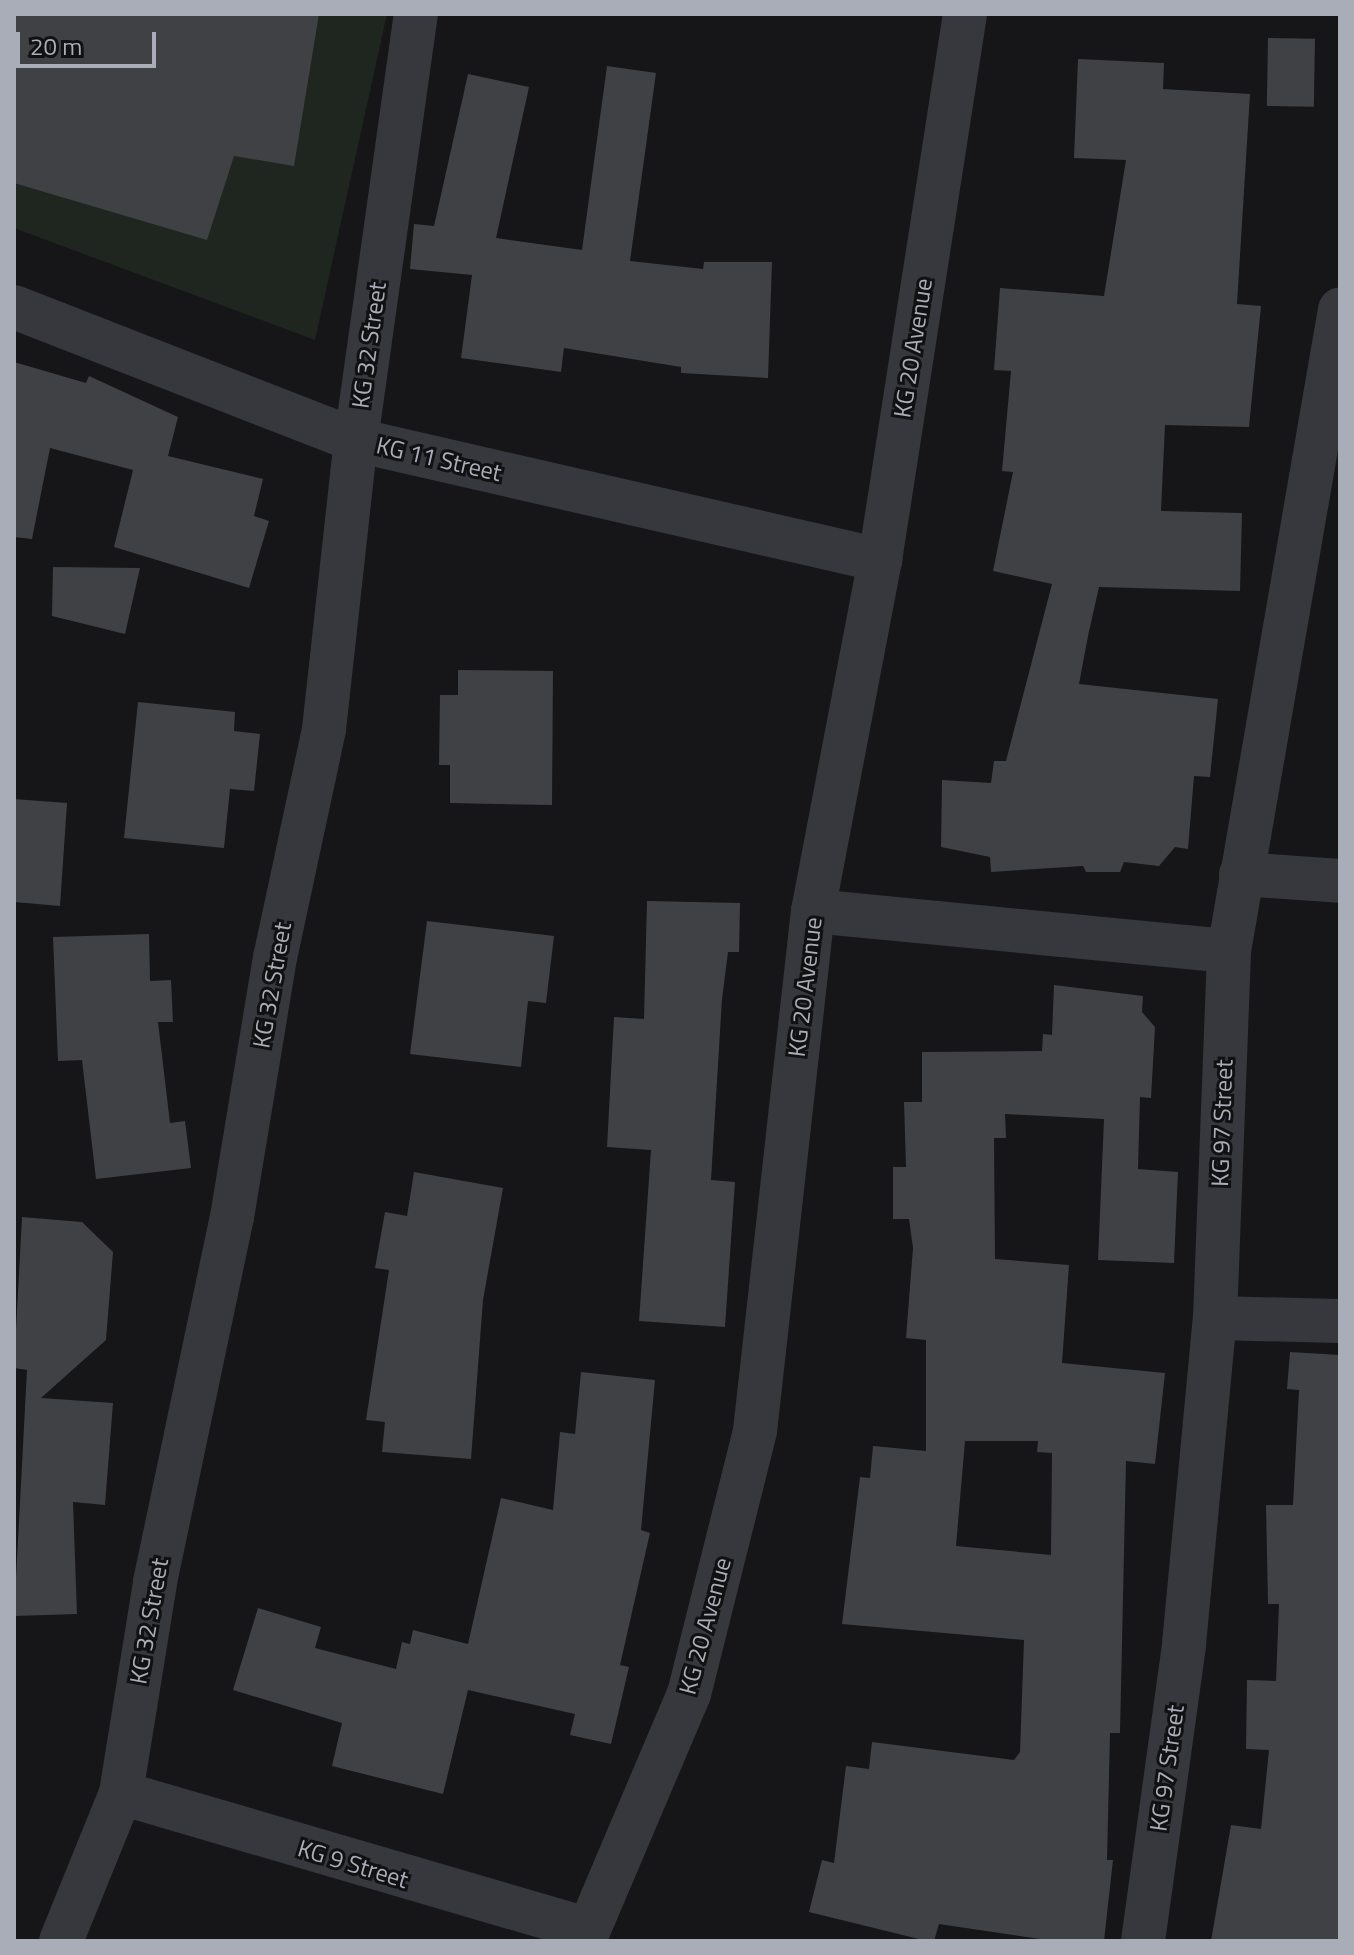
<!DOCTYPE html>
<style>
body{margin:0}
#map{position:relative;width:1354px;height:1955px;overflow:hidden;background:#161618;font-family:"Titillium Web",sans-serif}
div>[style]{position:absolute}
.green>*{inset:0;background:#1e261f}
.building>*{inset:0;background:#404145;transform-origin:0 0}
.minor>*{height:44px;margin:-22px;padding:0 22px;transform-origin:22px;border-radius:22px;background:#37383d}
span{translate:-50% -50%;white-space:nowrap;text-align:center;line-height:1.15;-webkit-text-stroke:6px #111113;paint-order:stroke}
.street-label{font-size:24px;color:#a8adb8}
.frame{position:absolute;inset:0;border:16px solid #a8adb8;pointer-events:none}
.scale{position:absolute;left:16px;top:32px;width:140px;height:36px;box-sizing:border-box;border:4px solid #a8adb8;border-top:0;padding-left:10px;font-size:24px;line-height:28px;white-space:nowrap;color:#a8adb8;-webkit-text-stroke:6px #111113;paint-order:stroke}
</style>
<div id="map">
<div class="green">
<i style="clip-path:polygon(14px 14px,387px 14px,315px 340px,14px 228px)"></i>
</div>
<div class="building">
<i style="clip-path:polygon(14px 14px,319px 14px,294px 166px,234px 156px,207px 240px,14px 183px)"></i>
<i style="left:1268px;top:38px;width:47px;height:68px;rotate:1deg"></i>
<i style="clip-path:polygon(1078px 59px,1164px 63px,1163px 89px,1250px 94px,1237px 304px,1261px 306px,1249px 427px,1165px 425px,1161px 511px,1242px 513px,1240px 591px,1099px 587px,1088px 636px,1079px 684px,1218px 699px,1210px 777px,1194px 776px,1188px 849px,1175px 847px,1159px 866px,1124px 862px,1120px 872px,1086px 872px,1083px 866px,991px 872px,990px 857px,941px 847px,942px 780px,991px 783px,994px 761px,1006px 761px,1052px 584px,993px 571px,1013px 472px,1002px 471px,1011px 371px,994px 370px,1000px 288px,1104px 296px,1126px 160px,1074px 158px)"></i>
<i style="clip-path:polygon(607px 66px,656px 73px,630px 261px,703px 269px,704px 262px,772px 262px,768px 378px,681px 373px,681px 367px,564px 348px,561px 372px,461px 358px,472px 275px,410px 269px,414px 224px,434px 226px,468px 74px,529px 87px,496px 238px,582px 250px)"></i>
<i style="clip-path:polygon(14px 362px,86px 383px,89px 376px,178px 417px,168px 456px,263px 479px,254px 516px,269px 521px,249px 588px,114px 547px,133px 470px,50px 448px,32px 539px,14px 537px)"></i>
<i style="clip-path:polygon(53px 567px,140px 568px,125px 634px,52px 616px)"></i>
<i style="clip-path:polygon(458px 670px,553px 671px,552px 805px,450px 803px,450px 765px,439px 765px,440px 695px,458px 695px)"></i>
<i style="clip-path:polygon(138px 702px,235px 712px,234px 731px,260px 734px,254px 791px,230px 789px,224px 848px,124px 838px)"></i>
<i style="clip-path:polygon(14px 799px,67px 803px,60px 906px,14px 902px)"></i>
<i style="clip-path:polygon(647px 901px,740px 903px,739px 952px,728px 952px,722px 999px,711px 1180px,735px 1182px,725px 1327px,639px 1321px,651px 1150px,607px 1147px,614px 1017px,644px 1019px)"></i>
<i style="clip-path:polygon(427px 921px,554px 936px,546px 1003px,528px 1001px,521px 1067px,410px 1054px)"></i>
<i style="clip-path:polygon(149px 934px,150px 981px,171px 980px,173px 1022px,158px 1022px,170px 1123px,185px 1121px,191px 1168px,96px 1179px,82px 1060px,58px 1061px,53px 937px)"></i>
<i style="clip-path:polygon(evenodd,1054px 985px,1143px 996px,1142px 1012px,1155px 1027px,1151px 1098px,1140px 1097px,1138px 1169px,1178px 1172px,1174px 1263px,1098px 1260px,1104px 1119px,1005px 1114px,1006px 1138px,994px 1138px,995px 1259px,1069px 1265px,1062px 1363px,1165px 1373px,1155px 1464px,1126px 1461px,1120px 1733px,1110px 1733px,1107px 1860px,1113px 1860px,1104px 1941px,1054px 1941px,939px 1924px,934px 1941px,927px 1941px,809px 1912px,822px 1860px,834px 1863px,846px 1766px,869px 1769px,872px 1742px,1014px 1760px,1020px 1752px,1024px 1640px,842px 1624px,860px 1477px,870px 1478px,873px 1446px,926px 1451px,926px 1340px,906px 1338px,913px 1248px,909px 1219px,893px 1219px,893px 1167px,906px 1167px,904px 1102px,922px 1102px,922px 1052px,1042px 1051px,1043px 1034px,1052px 1035px,1054px 985px,965px 1441px,1038px 1441px,1037px 1452px,1052px 1453px,1051px 1555px,956px 1546px,965px 1441px)"></i>
<i style="clip-path:polygon(414px 1172px,503px 1188px,483px 1300px,471px 1459px,382px 1452px,385px 1422px,366px 1420px,389px 1270px,375px 1268px,385px 1212px,407px 1216px)"></i>
<i style="clip-path:polygon(22px 1217px,82px 1222px,113px 1252px,106px 1340px,41px 1398px,113px 1403px,105px 1505px,73px 1502px,77px 1614px,14px 1616px,27px 1370px,14px 1368px)"></i>
<i style="clip-path:polygon(1290px 1352px,1340px 1355px,1340px 1941px,1211px 1941px,1231px 1825px,1261px 1829px,1269px 1750px,1246px 1749px,1247px 1680px,1276px 1681px,1279px 1604px,1268px 1604px,1266px 1505px,1293px 1505px,1299px 1390px,1287px 1389px)"></i>
<i style="clip-path:polygon(581px 1372px,655px 1380px,641px 1530px,650px 1533px,620px 1665px,629px 1667px,611px 1744px,570px 1735px,575px 1714px,468px 1690px,443px 1794px,332px 1766px,342px 1723px,233px 1690px,258px 1608px,321px 1627px,315px 1648px,396px 1669px,402px 1642px,410px 1644px,413px 1630px,468px 1644px,501px 1498px,553px 1510px,560px 1432px,575px 1434px)"></i>
</div>
<div class="minor">
<i style="left:14px;top:307px;width:367px;rotate:21.3deg"></i>
<i style="left:356px;top:440px;width:538px;rotate:12.9deg"></i>
<i style="left:1241px;top:874px;width:99px;rotate:4deg"></i>
<i style="left:813px;top:911px;width:418px;rotate:5.5deg"></i>
<i style="left:1215px;top:1318px;width:125px;rotate:1.4deg"></i>
<i style="left:121px;top:1793px;width:487px;rotate:16.3deg"></i>
<i style="left:61px;top:1941px;width:160px;rotate:-67.9deg"></i>
<i style="left:121px;top:1793px;width:214px;rotate:-80.8deg"></i>
<i style="left:155px;top:1582px;width:373px;rotate:-78.1deg"></i>
<i style="left:232px;top:1217px;width:263px;rotate:-80.6deg"></i>
<i style="left:275px;top:958px;width:234px;rotate:-77.9deg"></i>
<i style="left:324px;top:729px;width:291px;rotate:-83.7deg"></i>
<i style="left:356px;top:440px;width:430px;rotate:-82deg"></i>
<i style="left:584px;top:1941px;width:268px;rotate:-67deg"></i>
<i style="left:689px;top:1694px;width:271px;rotate:-75.9deg"></i>
<i style="left:755px;top:1431px;width:523px;rotate:-83.64deg"></i>
<i style="left:813px;top:911px;width:357px;rotate:-79.2deg"></i>
<i style="left:880px;top:560px;width:553px;rotate:-81.15deg"></i>
<i style="left:1143px;top:1941px;width:300px;rotate:-82.1deg"></i>
<i style="left:1184px;top:1644px;width:327px;rotate:-84.6deg"></i>
<i style="left:1215px;top:1318px;width:367px;rotate:-87.8deg"></i>
<i style="left:1229px;top:951px;width:651px;rotate:-80.18deg"></i>
</div>
<div class="street-label">
<span style="left:369px;top:345px;rotate:-82deg">KG 32 Street</span>
<span style="left:913px;top:348px;rotate:-81deg">KG 20 Avenue</span>
<span style="left:439px;top:459px;rotate:13deg">KG 11 Street</span>
<span style="left:272px;top:985px;rotate:-80deg">KG 32 Street</span>
<span style="left:805px;top:987px;rotate:-83deg">KG 20 Avenue</span>
<span style="left:1222px;top:1123px;rotate:-88deg">KG 97 Street</span>
<span style="left:149px;top:1621px;rotate:-80deg">KG 32 Street</span>
<span style="left:705px;top:1626px;rotate:-75deg">KG 20 Avenue</span>
<span style="left:1167px;top:1768px;rotate:-82deg">KG 97 Street</span>
<span style="left:353px;top:1864px;rotate:17deg">KG 9 Street</span>
</div>
<div class="frame"></div>
<div class="scale">20 m</div>
</div>
